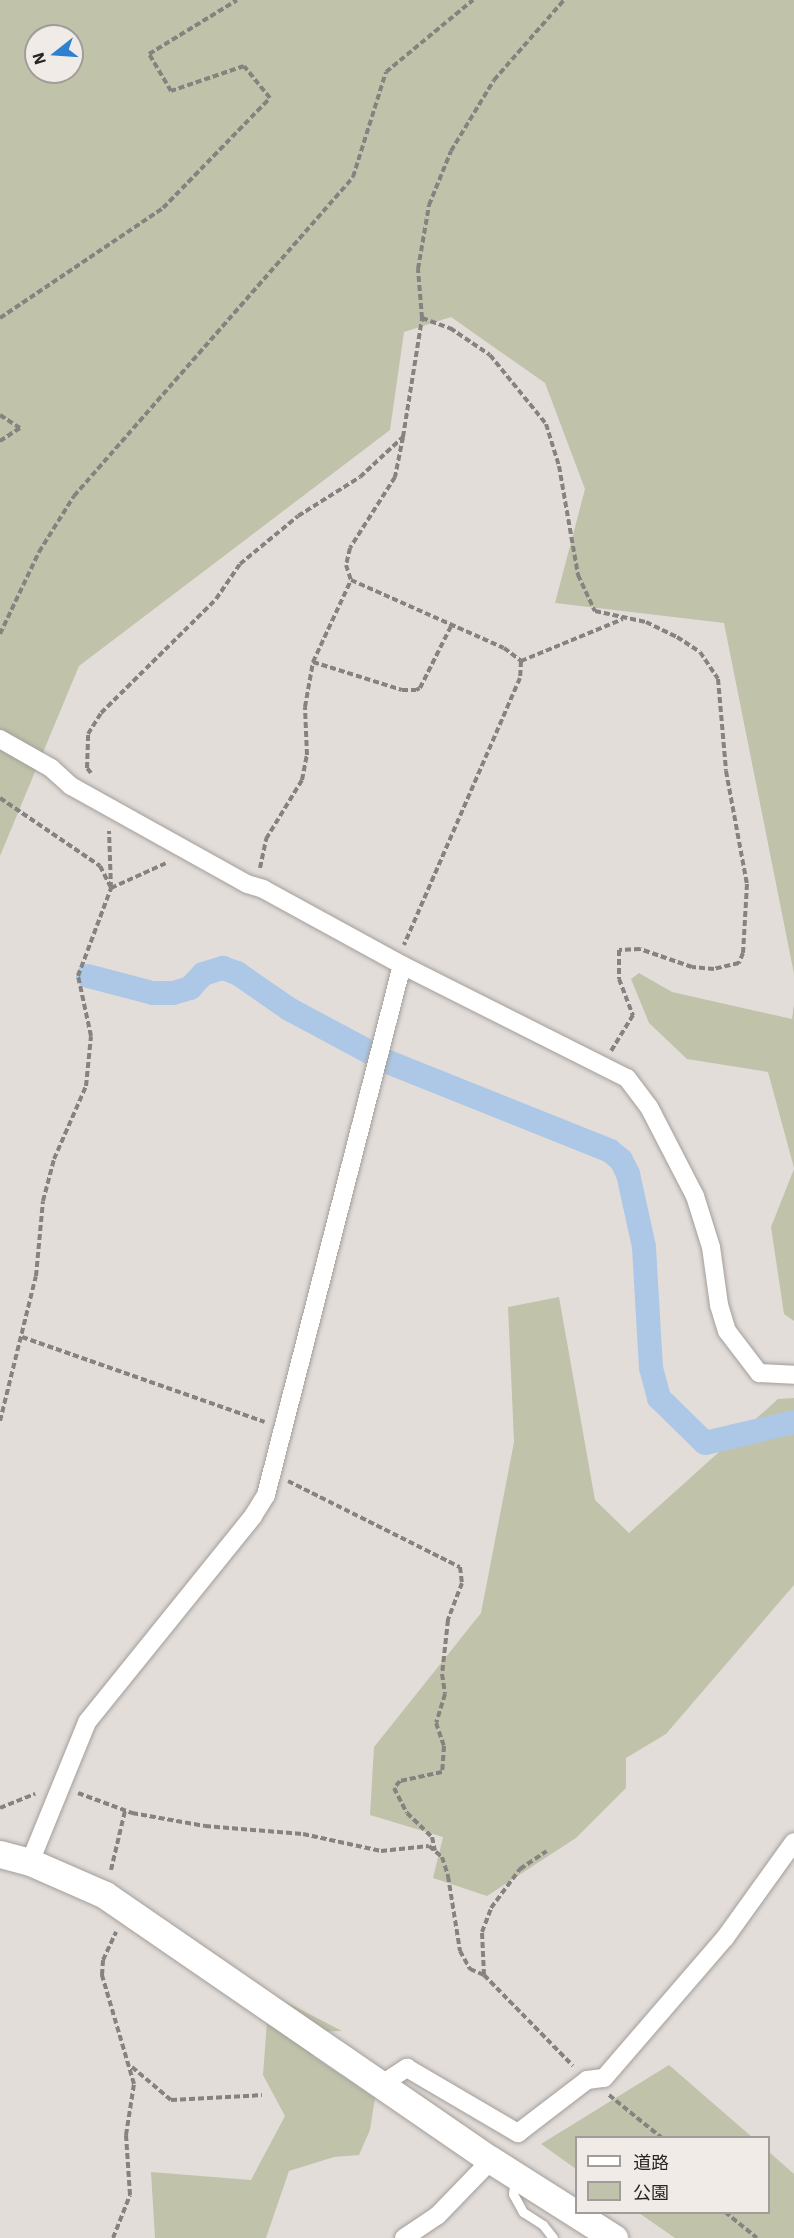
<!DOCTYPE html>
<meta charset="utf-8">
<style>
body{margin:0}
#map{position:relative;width:794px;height:2238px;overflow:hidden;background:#e3ddd9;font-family:"IBM Plex Sans","Noto Sans JP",sans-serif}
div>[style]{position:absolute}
.green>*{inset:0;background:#c0c3aa}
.canal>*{height:24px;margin:-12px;padding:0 12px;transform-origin:12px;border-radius:12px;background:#adc8e6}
.path>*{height:4px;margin-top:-2px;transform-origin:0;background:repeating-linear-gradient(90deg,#868280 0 6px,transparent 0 9px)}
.roads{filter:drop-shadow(0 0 2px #a39e9a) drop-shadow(0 0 2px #a39e9a)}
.lane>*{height:9px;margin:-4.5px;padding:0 4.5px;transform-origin:4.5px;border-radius:4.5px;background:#fff}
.street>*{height:18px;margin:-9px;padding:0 9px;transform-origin:9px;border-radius:9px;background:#fff}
.secondary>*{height:27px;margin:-13.5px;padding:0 13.5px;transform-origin:13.5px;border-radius:13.5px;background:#fff}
span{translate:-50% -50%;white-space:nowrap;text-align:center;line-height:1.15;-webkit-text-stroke:4.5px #f0ebe7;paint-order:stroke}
.legend{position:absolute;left:575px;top:2136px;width:195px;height:78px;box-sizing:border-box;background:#f0ebe7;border:2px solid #a09c99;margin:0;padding:8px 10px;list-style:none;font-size:18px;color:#282625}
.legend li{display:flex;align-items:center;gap:12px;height:30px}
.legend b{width:30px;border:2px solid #a09c99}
.north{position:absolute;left:24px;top:24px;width:60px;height:60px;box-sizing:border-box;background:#f0ebe7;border:2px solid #a09c99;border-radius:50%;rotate:253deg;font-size:16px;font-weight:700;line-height:24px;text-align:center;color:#282625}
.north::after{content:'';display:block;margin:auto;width:21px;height:27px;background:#2f80cf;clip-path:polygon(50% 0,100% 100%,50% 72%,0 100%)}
</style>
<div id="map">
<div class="green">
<i style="clip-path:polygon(evenodd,0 0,794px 0,794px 974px,724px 623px,555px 603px,585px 489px,545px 383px,451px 317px,404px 332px,390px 430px,79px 666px,0 856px,0 0,36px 36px,72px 36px,72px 72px,36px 72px,36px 36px)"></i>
<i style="clip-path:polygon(639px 973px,672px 992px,792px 1019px,794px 1004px,794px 1168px,768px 1072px,687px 1059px,649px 1023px,631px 979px)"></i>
<i style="clip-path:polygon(794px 1169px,794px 1321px,784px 1314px,771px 1227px)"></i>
<i style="clip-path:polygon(559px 1297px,595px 1500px,629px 1533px,778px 1399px,794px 1398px,794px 1585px,666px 1734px,626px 1758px,626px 1788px,576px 1838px,487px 1896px,433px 1878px,443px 1837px,370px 1815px,374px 1747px,481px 1613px,514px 1442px,508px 1307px)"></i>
<i style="clip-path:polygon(269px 1993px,342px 2031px,313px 2032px,313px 2056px,375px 2098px,370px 2130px,359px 2155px,334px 2157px,289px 2171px,266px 2238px,155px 2238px,151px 2172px,251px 2180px,285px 2116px,263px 2075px)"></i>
<i style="clip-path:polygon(669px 2065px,752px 2137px,576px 2138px,576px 2169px,541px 2144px)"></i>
<i style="clip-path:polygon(769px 2152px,794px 2174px,794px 2238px,675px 2238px,639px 2213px,768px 2212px)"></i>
</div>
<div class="canal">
<i style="left:88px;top:976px;width:67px;rotate:14.7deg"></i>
<i style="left:153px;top:993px;width:20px"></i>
<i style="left:173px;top:993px;width:18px;rotate:-16deg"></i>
<i style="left:190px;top:988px;width:19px;rotate:-47deg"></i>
<i style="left:203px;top:974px;width:21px;rotate:-17deg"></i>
<i style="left:223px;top:968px;width:15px;rotate:20deg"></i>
<i style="left:237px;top:973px;width:63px;rotate:34.7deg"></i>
<i style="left:289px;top:1009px;width:112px;rotate:28.2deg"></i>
<i style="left:388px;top:1062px;width:239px;rotate:21.8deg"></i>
<i style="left:610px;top:1151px;width:14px;rotate:39deg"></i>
<i style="left:621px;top:1160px;width:16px;rotate:63deg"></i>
<i style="left:628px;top:1174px;width:75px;rotate:77.6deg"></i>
<i style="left:644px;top:1247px;width:121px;rotate:86.7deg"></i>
<i style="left:651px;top:1368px;width:31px;rotate:75deg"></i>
<i style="left:659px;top:1398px;width:64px;rotate:44.4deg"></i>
<i style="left:705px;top:1443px;width:91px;rotate:-13.3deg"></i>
</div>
<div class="path">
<i style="left:0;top:318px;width:197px;rotate:-34deg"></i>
<i style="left:163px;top:208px;width:153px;rotate:-45.8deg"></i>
<i style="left:270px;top:98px;width:41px;rotate:-129.1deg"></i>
<i style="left:244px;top:66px;width:77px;rotate:161.1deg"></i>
<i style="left:171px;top:91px;width:43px;rotate:-120.7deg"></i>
<i style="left:149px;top:54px;width:103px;rotate:-31.5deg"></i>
<i style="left:422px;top:318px;width:30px;rotate:20deg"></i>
<i style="left:450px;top:328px;width:48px;rotate:34deg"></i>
<i style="left:490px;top:355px;width:89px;rotate:50.9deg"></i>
<i style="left:546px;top:424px;width:44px;rotate:72.8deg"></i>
<i style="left:559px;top:466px;width:111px;rotate:80.1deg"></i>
<i style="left:578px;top:575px;width:40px;rotate:65deg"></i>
<i style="left:595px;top:611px;width:52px;rotate:12.2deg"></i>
<i style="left:646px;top:622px;width:34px;rotate:26deg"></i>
<i style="left:677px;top:637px;width:27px;rotate:33deg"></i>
<i style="left:700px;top:652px;width:32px;rotate:56deg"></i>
<i style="left:718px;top:679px;width:92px;rotate:85deg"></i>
<i style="left:726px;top:771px;width:115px;rotate:79.5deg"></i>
<i style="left:747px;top:884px;width:69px;rotate:93.3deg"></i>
<i style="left:743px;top:953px;width:11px;rotate:112deg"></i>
<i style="left:739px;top:963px;width:26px;rotate:167deg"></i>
<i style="left:714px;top:969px;width:22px;rotate:-175deg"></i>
<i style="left:692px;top:967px;width:55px;rotate:-160.9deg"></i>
<i style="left:640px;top:949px;width:21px;rotate:177deg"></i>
<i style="left:619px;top:950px;width:29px;rotate:90deg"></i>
<i style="left:619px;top:979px;width:39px;rotate:69deg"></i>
<i style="left:633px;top:1015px;width:42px;rotate:121.4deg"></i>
<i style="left:0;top:415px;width:24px;rotate:33deg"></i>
<i style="left:20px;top:428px;width:24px;rotate:147deg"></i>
<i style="left:403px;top:437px;width:41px;rotate:101.3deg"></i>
<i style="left:395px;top:477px;width:84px;rotate:122.4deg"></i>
<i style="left:350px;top:548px;width:17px;rotate:103deg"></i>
<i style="left:346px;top:565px;width:16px;rotate:72deg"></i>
<i style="left:351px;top:580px;width:167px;rotate:24deg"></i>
<i style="left:504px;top:648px;width:21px;rotate:37deg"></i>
<i style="left:521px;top:661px;width:17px;rotate:93deg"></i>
<i style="left:520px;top:678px;width:291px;rotate:113.5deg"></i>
<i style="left:0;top:634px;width:91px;rotate:-64.6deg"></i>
<i style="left:39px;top:552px;width:66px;rotate:-58deg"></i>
<i style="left:74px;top:496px;width:424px;rotate:-48.8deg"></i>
<i style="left:353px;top:177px;width:110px;rotate:-72.6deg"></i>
<i style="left:386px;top:72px;width:113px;rotate:-39.6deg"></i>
<i style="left:521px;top:661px;width:110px;rotate:-22.4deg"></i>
<i style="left:313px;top:662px;width:93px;rotate:17.5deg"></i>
<i style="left:402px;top:690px;width:14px"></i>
<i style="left:416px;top:690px;width:4px;rotate:-27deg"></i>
<i style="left:420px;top:688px;width:69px;rotate:-63.4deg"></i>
<i style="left:91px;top:773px;width:6px;rotate:-129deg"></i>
<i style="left:87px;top:768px;width:34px;rotate:-88deg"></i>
<i style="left:88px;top:734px;width:25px;rotate:-58deg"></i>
<i style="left:101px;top:713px;width:162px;rotate:-44.7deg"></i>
<i style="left:216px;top:599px;width:42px;rotate:-55.6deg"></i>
<i style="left:240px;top:564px;width:75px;rotate:-39.6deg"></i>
<i style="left:298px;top:516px;width:73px;rotate:-32.2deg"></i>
<i style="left:360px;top:477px;width:59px;rotate:-42.9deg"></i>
<i style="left:403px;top:437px;width:121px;rotate:-80.9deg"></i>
<i style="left:422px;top:318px;width:49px;rotate:-94.7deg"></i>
<i style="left:418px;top:269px;width:65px;rotate:-80.2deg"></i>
<i style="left:429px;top:205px;width:58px;rotate:-67.8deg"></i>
<i style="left:451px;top:151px;width:83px;rotate:-58.8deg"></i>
<i style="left:494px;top:80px;width:106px;rotate:-48.8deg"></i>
<i style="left:0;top:798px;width:121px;rotate:34.2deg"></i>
<i style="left:100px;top:866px;width:25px;rotate:63deg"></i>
<i style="left:111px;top:888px;width:60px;rotate:-24.4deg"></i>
<i style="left:260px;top:868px;width:30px;rotate:-78deg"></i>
<i style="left:266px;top:839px;width:69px;rotate:-58.6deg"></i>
<i style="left:302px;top:780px;width:25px;rotate:-79deg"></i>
<i style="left:307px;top:755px;width:48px;rotate:-92.4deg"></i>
<i style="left:305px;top:707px;width:46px;rotate:-79.9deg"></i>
<i style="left:313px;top:662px;width:90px;rotate:-65.1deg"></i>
<i style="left:22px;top:1337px;width:257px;rotate:19.3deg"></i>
<i style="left:0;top:1421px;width:149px;rotate:-76.1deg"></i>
<i style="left:36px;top:1276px;width:75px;rotate:-84.7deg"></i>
<i style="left:43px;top:1201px;width:43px;rotate:-75.3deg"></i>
<i style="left:54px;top:1159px;width:80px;rotate:-66.3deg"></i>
<i style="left:86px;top:1086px;width:50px;rotate:-84.3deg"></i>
<i style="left:91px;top:1036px;width:61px;rotate:-102.2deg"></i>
<i style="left:78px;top:976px;width:94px;rotate:-69.4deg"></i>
<i style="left:111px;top:888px;width:57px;rotate:-92deg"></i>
<i style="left:288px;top:1481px;width:192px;rotate:26.6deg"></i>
<i style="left:460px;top:1567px;width:16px;rotate:83deg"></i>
<i style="left:462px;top:1583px;width:40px;rotate:111deg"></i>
<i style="left:448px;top:1620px;width:54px;rotate:96.3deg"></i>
<i style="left:442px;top:1674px;width:20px;rotate:81deg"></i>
<i style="left:445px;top:1694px;width:30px;rotate:107deg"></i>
<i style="left:436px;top:1723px;width:24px;rotate:71deg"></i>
<i style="left:444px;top:1746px;width:26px;rotate:94deg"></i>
<i style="left:442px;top:1772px;width:43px;rotate:167.9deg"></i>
<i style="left:400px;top:1781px;width:9px;rotate:131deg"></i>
<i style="left:394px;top:1788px;width:28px;rotate:63deg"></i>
<i style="left:407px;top:1813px;width:35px;rotate:44deg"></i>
<i style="left:432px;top:1837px;width:14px;rotate:78deg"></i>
<i style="left:78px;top:1793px;width:58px;rotate:20.3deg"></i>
<i style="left:132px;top:1813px;width:74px;rotate:10.1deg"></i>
<i style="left:205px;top:1826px;width:98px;rotate:4.7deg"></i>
<i style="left:303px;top:1834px;width:80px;rotate:12.3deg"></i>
<i style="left:381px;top:1851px;width:48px;rotate:-5.9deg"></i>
<i style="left:429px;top:1846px;width:17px;rotate:40deg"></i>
<i style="left:442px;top:1857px;width:20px;rotate:72deg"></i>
<i style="left:448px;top:1876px;width:76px;rotate:80.9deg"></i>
<i style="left:460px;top:1951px;width:21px;rotate:61deg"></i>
<i style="left:470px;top:1969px;width:15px;rotate:23deg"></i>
<i style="left:484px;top:1975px;width:127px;rotate:45.6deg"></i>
<i style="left:0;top:1808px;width:38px;rotate:-22deg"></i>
<i style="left:111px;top:1870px;width:61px;rotate:-76.7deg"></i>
<i style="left:484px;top:1975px;width:43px;rotate:-92.7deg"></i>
<i style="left:482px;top:1932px;width:26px;rotate:-69deg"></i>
<i style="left:491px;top:1908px;width:49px;rotate:-53.4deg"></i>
<i style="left:520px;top:1869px;width:32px;rotate:-34deg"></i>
<i style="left:132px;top:2067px;width:51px;rotate:40.2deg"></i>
<i style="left:171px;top:2100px;width:91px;rotate:-3.1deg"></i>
<i style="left:609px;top:2095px;width:68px;rotate:39.1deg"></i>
<i style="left:725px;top:2212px;width:41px;rotate:39.1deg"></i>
<i style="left:113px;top:2238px;width:46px;rotate:-68.4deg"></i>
<i style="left:130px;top:2195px;width:60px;rotate:-93.8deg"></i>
<i style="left:126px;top:2135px;width:52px;rotate:-81.1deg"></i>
<i style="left:134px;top:2084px;width:114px;rotate:-106.4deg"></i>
<i style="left:102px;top:1975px;width:15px;rotate:-86deg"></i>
<i style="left:103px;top:1960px;width:31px;rotate:-65deg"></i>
</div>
<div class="roads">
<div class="lane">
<i style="left:515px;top:2179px;width:15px;rotate:98deg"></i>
<i style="left:513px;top:2194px;width:21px;rotate:61deg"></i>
<i style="left:523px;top:2212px;width:24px;rotate:33deg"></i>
<i style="left:543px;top:2225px;width:16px;rotate:52deg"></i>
</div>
<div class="street">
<i style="left:0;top:739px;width:59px;rotate:29.6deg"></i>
<i style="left:51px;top:768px;width:27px;rotate:42deg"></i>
<i style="left:71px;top:786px;width:201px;rotate:29.1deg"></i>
<i style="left:247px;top:884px;width:17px;rotate:17deg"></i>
<i style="left:263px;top:889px;width:158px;rotate:28.7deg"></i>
<i style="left:402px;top:965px;width:252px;rotate:26.7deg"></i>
<i style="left:627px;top:1078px;width:36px;rotate:53deg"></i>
<i style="left:649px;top:1107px;width:100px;rotate:62.7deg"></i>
<i style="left:695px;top:1196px;width:53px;rotate:72.6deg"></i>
<i style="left:711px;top:1247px;width:59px;rotate:82.1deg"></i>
<i style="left:719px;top:1305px;width:27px;rotate:73deg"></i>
<i style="left:727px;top:1331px;width:53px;rotate:52.7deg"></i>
<i style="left:759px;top:1373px;width:35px;rotate:3deg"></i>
<i style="left:30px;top:1862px;width:151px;rotate:-67.8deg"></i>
<i style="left:87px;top:1722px;width:265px;rotate:-51.1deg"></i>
<i style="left:253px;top:1516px;width:25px;rotate:-58deg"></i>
<i style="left:266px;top:1495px;width:547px;rotate:-75.61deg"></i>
<i style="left:382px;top:2084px;width:30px;rotate:-33deg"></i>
<i style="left:407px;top:2068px;width:129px;rotate:30.4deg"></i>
<i style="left:518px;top:2133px;width:87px;rotate:-37.5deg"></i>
<i style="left:587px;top:2080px;width:17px;rotate:-7deg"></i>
<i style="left:604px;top:2078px;width:185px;rotate:-49.2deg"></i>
<i style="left:725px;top:1938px;width:118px;rotate:-54.3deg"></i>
<i style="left:404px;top:2238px;width:40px;rotate:-34deg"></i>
<i style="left:437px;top:2216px;width:78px;rotate:-46deg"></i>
</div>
<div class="secondary">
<i style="left:0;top:1854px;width:31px;rotate:15deg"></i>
<i style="left:30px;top:1862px;width:82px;rotate:23.7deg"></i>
<i style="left:105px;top:1895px;width:468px;rotate:34.5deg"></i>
<i style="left:491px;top:2160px;width:146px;rotate:32.4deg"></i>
</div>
</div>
<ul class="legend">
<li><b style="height:8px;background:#fff"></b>道路</li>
<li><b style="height:16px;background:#c0c3aa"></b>公園</li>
</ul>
<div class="north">N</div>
</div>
